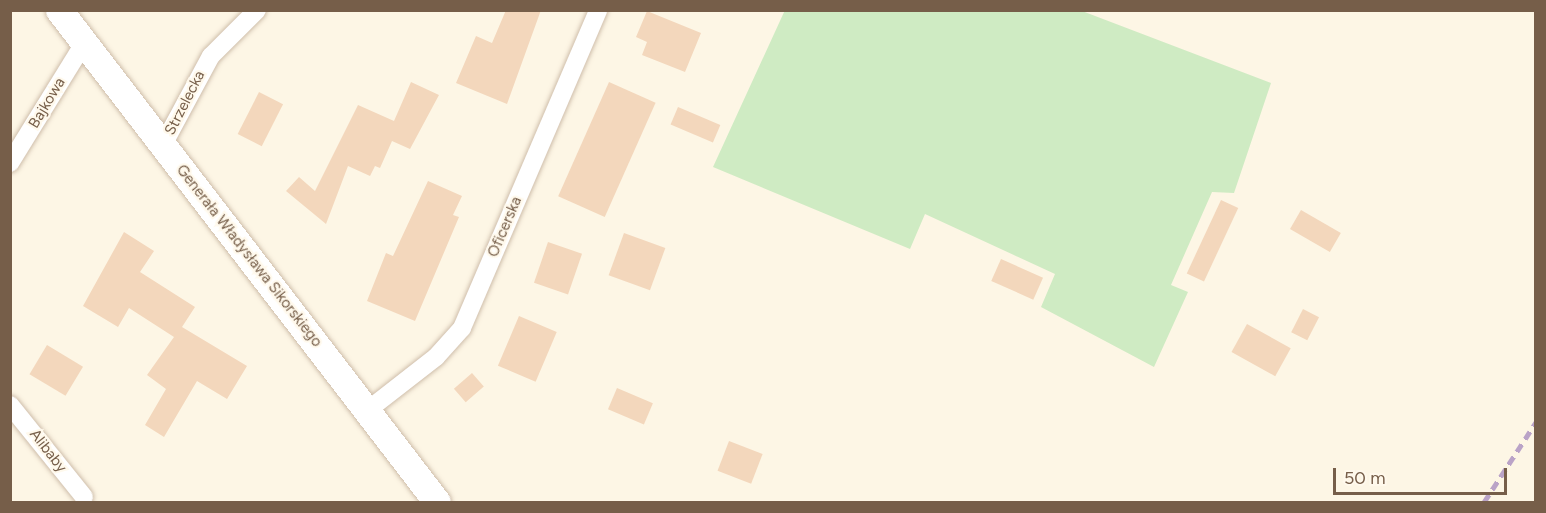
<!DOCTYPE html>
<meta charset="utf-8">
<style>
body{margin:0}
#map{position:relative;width:1546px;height:513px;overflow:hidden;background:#fdf6e5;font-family:Figtree,sans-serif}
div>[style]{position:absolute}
.green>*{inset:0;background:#cfebc3}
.building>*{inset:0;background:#f3d7bc;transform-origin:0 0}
.roads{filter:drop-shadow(0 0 2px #cfbeab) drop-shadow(0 0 2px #cfbeab)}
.street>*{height:18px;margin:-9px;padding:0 9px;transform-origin:9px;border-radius:9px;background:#fff}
.secondary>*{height:27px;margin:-13.5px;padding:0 13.5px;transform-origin:13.5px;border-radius:13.5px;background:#fff}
.rail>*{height:4.5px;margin-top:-2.25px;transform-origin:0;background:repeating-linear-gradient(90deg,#baa3c7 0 9px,transparent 0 15px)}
span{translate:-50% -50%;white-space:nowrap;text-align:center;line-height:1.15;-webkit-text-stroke:4.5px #fff9ec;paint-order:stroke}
.street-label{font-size:15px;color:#765e49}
.frame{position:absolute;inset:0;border:12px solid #765e49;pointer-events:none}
.scale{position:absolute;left:1333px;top:468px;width:174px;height:27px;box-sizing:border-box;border:3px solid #765e49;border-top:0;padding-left:8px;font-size:18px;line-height:21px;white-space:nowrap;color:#765e49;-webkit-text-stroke:4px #fff9ec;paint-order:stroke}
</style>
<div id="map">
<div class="green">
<i style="clip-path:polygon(785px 10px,1082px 11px,1271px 83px,1234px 193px,1212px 192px,1171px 285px,1188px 292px,1154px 367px,1041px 307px,1055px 274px,925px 214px,910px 249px,713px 167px)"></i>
</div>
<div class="building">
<i style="clip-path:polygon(506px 10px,541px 10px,507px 104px,456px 83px,476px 36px,492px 43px)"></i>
<i style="clip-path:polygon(647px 11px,701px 33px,685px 72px,642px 55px,647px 42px,636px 37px)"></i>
<i style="clip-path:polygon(411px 82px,439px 95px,410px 149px,392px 141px,380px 168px,375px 166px,370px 176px,348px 166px,326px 224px,286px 191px,299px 177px,315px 191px,358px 105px,394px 121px)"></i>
<i style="left:609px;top:82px;width:51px;height:125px;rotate:24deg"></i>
<i style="left:259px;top:92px;width:27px;height:47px;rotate:27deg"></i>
<i style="left:678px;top:107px;width:46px;height:19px;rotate:23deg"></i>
<i style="clip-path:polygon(428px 181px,462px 196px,453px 215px,459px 217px,415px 321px,367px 301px,386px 253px,393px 256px)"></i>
<i style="left:1221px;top:200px;width:19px;height:81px;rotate:25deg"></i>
<i style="left:1301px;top:210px;width:46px;height:22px;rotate:30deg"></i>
<i style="clip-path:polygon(124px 232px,154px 251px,140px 272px,195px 307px,182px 327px,247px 366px,227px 399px,197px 381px,164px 437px,145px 425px,166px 389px,147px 375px,174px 337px,129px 308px,118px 327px,83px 306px)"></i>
<i style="left:624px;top:233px;width:44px;height:45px;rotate:20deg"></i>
<i style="left:548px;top:242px;width:36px;height:43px;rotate:19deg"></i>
<i style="left:1001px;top:259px;width:46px;height:24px;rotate:24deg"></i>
<i style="left:1303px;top:309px;width:18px;height:26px;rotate:27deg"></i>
<i style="left:519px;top:316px;width:41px;height:54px;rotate:23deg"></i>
<i style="left:1247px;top:324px;width:50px;height:32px;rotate:29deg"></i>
<i style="left:47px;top:345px;width:42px;height:34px;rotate:31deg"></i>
<i style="left:472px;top:373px;width:18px;height:24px;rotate:49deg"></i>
<i style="left:617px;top:388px;width:39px;height:23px;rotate:23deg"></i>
<i style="left:729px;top:441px;width:36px;height:32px;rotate:21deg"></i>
</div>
<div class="roads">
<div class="street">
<i style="left:163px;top:145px;width:101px;rotate:-61.7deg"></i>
<i style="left:211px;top:56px;width:65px;rotate:-45deg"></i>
<i style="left:10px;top:163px;width:141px;rotate:-58.3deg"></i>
<i style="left:10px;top:405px;width:118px;rotate:51.2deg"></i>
<i style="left:368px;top:410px;width:86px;rotate:-37.9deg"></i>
<i style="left:436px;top:357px;width:39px;rotate:-48deg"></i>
<i style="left:462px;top:328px;width:346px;rotate:-66.8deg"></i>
</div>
<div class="secondary">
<i style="left:59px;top:10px;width:620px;rotate:52.47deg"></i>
</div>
</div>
<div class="rail">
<i style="left:1484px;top:502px;width:95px;rotate:-57deg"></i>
</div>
<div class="street-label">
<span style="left:47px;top:103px;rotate:-59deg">Bajkowa</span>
<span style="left:185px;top:103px;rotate:-63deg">Strzelecka</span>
<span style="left:505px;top:227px;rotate:-67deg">Oficerska</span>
<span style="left:249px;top:256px;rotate:52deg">Generała Władysława Sikorskiego</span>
<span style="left:48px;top:451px;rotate:52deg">Alibaby</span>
</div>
<div class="frame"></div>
<div class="scale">50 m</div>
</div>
